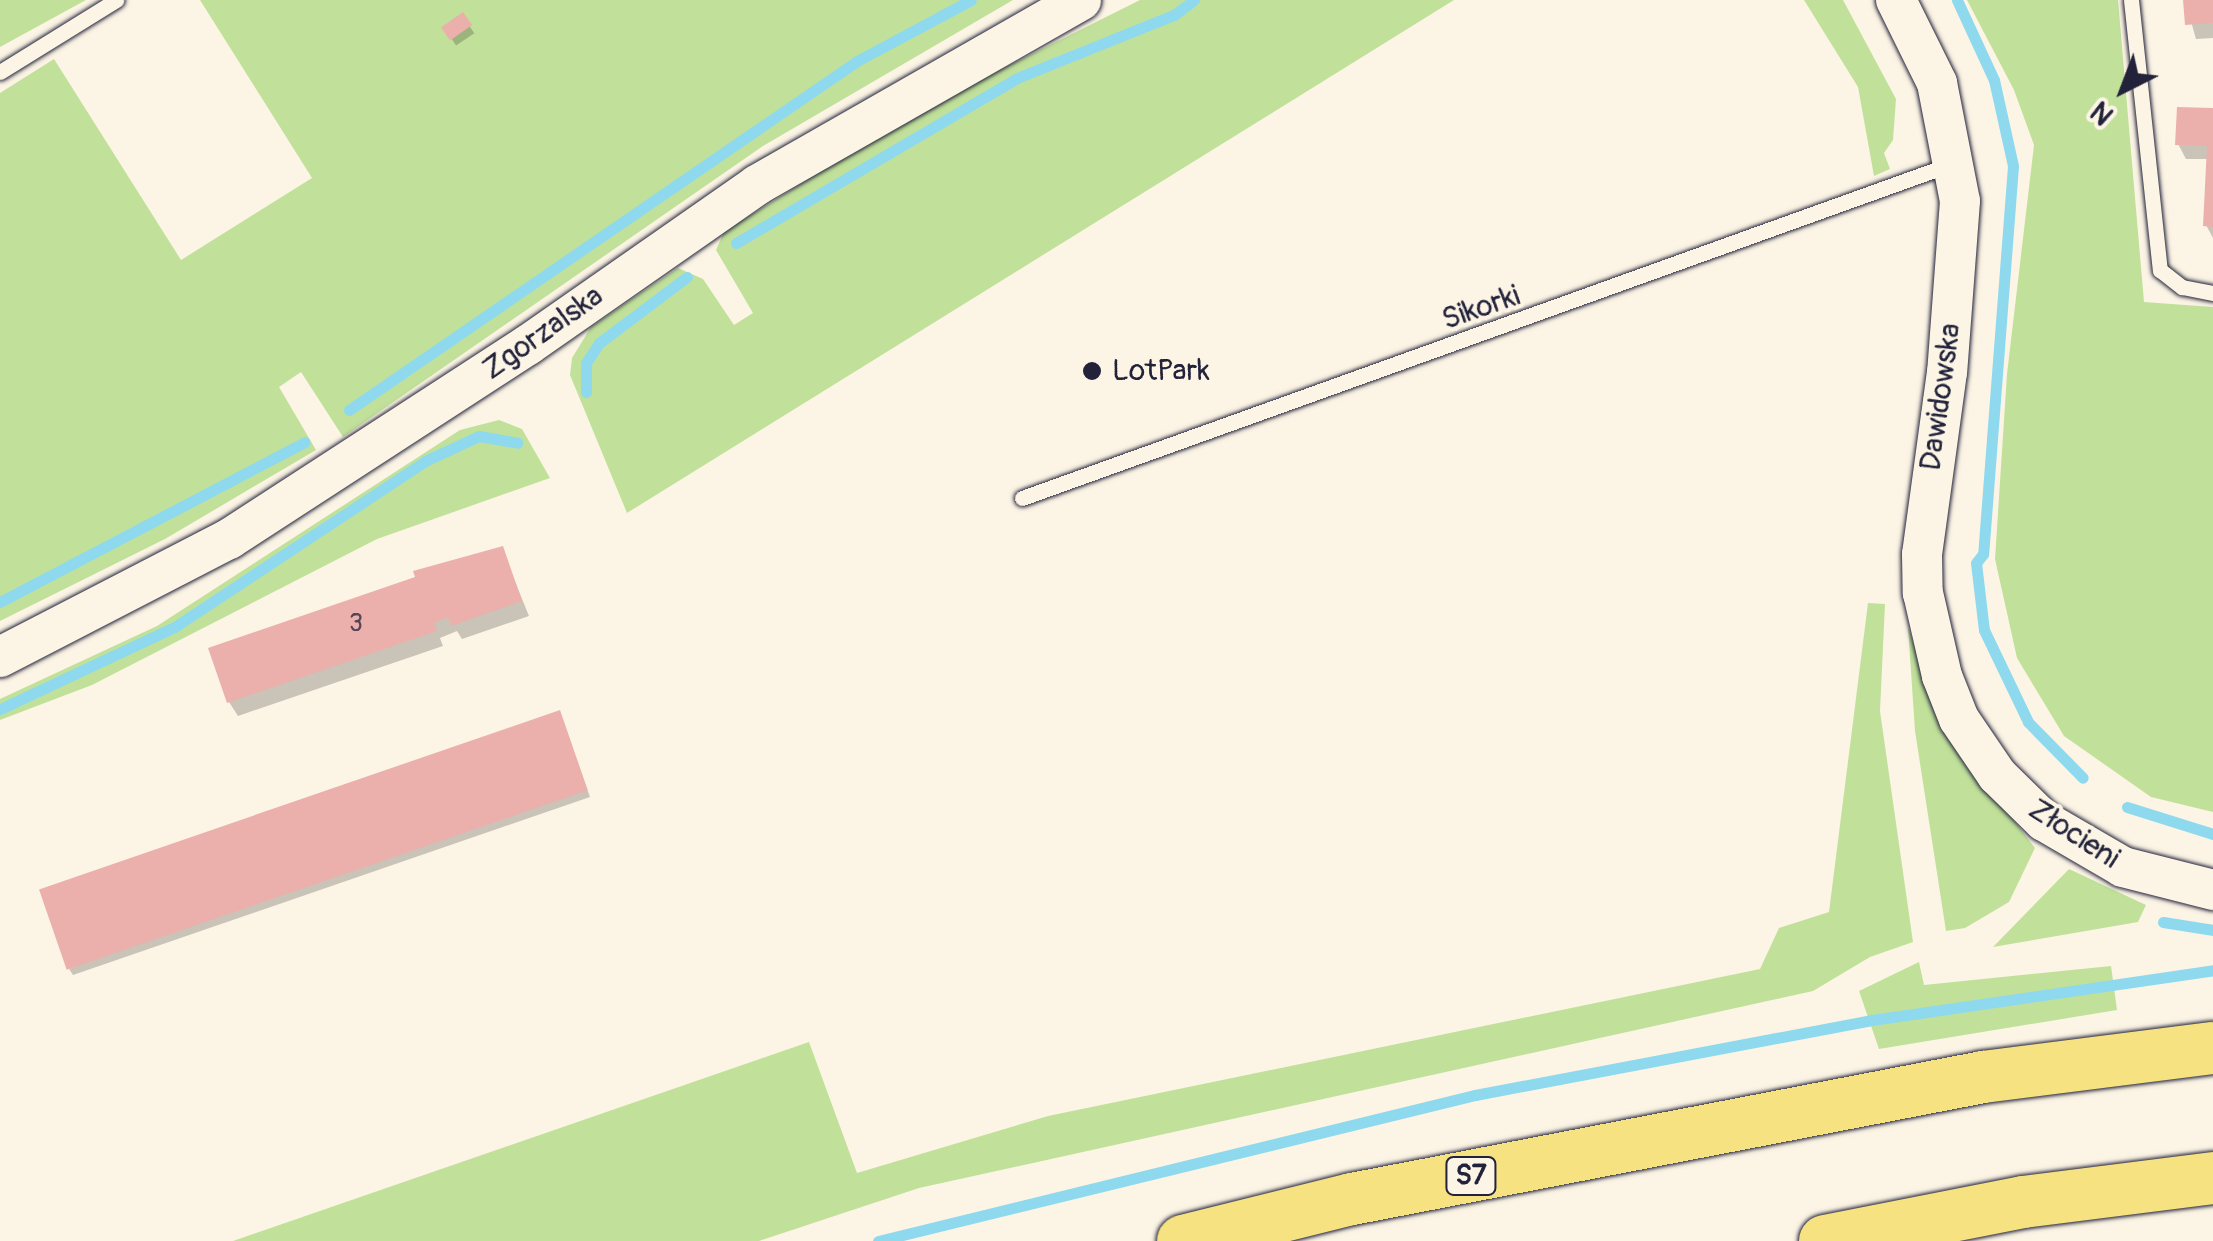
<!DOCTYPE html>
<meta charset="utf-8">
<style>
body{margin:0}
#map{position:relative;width:2213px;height:1241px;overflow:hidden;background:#fcf5e5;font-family:Pangolin,sans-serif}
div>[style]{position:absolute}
.green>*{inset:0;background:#c1e19a}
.shadow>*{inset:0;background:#0003;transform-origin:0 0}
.stream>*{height:11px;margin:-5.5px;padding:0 5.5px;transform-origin:5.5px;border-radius:5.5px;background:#8ed9ee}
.building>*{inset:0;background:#ebb0ac;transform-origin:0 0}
.roads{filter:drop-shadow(0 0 2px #22223b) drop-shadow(0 0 2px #22223b)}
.lane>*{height:15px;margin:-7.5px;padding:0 7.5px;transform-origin:7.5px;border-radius:7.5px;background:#fcf5e5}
.secondary>*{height:40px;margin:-20px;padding:0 20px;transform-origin:20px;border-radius:20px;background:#fcf5e5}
.highway>*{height:52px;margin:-26px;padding:0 26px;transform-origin:26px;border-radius:26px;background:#f7e281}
.dots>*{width:28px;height:28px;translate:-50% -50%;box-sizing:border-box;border:5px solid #fcf5e5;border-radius:50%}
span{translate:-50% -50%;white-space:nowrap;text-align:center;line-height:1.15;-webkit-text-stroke:8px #fcf5e5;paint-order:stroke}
.number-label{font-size:25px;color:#544657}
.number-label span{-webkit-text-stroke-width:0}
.shield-label span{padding:2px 8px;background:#fcf5e5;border:2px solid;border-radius:8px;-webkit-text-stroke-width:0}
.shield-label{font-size:28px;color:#22223b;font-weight:700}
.street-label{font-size:30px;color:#22223b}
.poi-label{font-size:30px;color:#22223b}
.left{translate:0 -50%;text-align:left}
.north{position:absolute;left:2073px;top:40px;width:100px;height:100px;-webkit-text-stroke:8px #fcf5e5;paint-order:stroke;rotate:222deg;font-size:28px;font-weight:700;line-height:40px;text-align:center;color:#22223b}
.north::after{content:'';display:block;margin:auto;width:35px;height:45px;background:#22223b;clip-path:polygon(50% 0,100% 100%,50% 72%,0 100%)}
</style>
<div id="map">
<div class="green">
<i style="clip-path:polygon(0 0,86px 0,0 47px)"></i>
<i style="clip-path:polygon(200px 0,1013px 0,763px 146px,343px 437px,301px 372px,279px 387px,316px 450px,165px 539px,0 621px,0 93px,54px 59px,181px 260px,312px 178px)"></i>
<i style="clip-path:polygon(1140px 0,1454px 0,627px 513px,570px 375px,572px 358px,591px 327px,678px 268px,703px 279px,734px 325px,753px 313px,716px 250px,724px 232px,918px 111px)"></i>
<i style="clip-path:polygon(1804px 0,1843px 0,1896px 99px,1893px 140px,1884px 153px,1890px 169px,1874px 176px,1858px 87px)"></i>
<i style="clip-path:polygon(1967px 0,2118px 0,2144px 302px,2213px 307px,2213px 812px,2151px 797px,2064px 736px,2017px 658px,1995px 559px,2007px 374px,2034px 145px,2014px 90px)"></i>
<i style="clip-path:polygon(499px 420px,522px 429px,550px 478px,377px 539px,92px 685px,0 720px,0 699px,157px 626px,460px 430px)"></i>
<i style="clip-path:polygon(1868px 603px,1885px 604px,1880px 711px,1913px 942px,1870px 957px,1813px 991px,919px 1188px,759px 1241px,233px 1241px,809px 1042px,857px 1173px,1048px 1116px,1760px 969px,1779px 928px,1829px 912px)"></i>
<i style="clip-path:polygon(1908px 627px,1945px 731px,2035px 848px,2009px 902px,1965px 928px,1946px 931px,1915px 731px)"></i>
<i style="clip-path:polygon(2069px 869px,2146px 905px,2138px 922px,1993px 947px)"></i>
<i style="clip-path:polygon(1919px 962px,1924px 985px,2111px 966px,2117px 1010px,1879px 1049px,1859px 991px)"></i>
</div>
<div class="shadow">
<i style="clip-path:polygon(2185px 0,2213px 0,2213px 38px,2196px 39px)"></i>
<i style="left:462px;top:15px;width:22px;height:22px;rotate:56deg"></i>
<i style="clip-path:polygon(2213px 111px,2213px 238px,2206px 225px,2209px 159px,2186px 159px,2178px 144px)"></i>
<i style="clip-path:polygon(502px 549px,529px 616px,462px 639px,457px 631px,440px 638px,443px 646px,238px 716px,229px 702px)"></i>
<i style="clip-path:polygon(563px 720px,590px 797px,73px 975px,69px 969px)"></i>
</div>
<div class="stream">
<i style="left:1957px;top:0;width:88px;rotate:65.2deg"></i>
<i style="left:1994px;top:80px;width:88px;rotate:77.5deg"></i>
<i style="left:2013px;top:166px;width:389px;rotate:94.4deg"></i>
<i style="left:1983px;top:554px;width:11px;rotate:128deg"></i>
<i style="left:1976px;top:563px;width:67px;rotate:83.2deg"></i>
<i style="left:1984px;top:630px;width:102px;rotate:64.4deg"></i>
<i style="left:2028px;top:722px;width:78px;rotate:45.5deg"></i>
<i style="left:736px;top:243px;width:326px;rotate:-30.4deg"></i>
<i style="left:1017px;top:78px;width:169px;rotate:-21.9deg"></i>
<i style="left:1174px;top:15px;width:25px;rotate:-37deg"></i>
<i style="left:586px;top:392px;width:29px;rotate:-90deg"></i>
<i style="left:586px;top:363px;width:24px;rotate:-57deg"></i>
<i style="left:599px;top:343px;width:110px;rotate:-36.9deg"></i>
<i style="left:349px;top:410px;width:616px;rotate:-34.49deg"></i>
<i style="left:857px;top:61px;width:129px;rotate:-28.2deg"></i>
<i style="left:0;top:602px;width:344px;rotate:-27.7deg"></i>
<i style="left:0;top:709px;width:195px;rotate:-25.2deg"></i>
<i style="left:176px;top:626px;width:299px;rotate:-33.5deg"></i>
<i style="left:425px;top:461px;width:60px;rotate:-24.8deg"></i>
<i style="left:479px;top:436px;width:39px;rotate:10deg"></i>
<i style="left:2127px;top:807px;width:90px;rotate:17.4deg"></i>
<i style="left:2163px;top:922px;width:51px;rotate:9.1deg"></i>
<i style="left:878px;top:1241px;width:615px;rotate:-13.74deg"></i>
<i style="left:1475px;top:1095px;width:404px;rotate:-10.7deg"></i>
<i style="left:1872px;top:1020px;width:345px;rotate:-8.3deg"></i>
</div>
<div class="building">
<i style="clip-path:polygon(2183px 0,2213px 0,2213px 23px,2185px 25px)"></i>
<i style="left:463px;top:12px;width:16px;height:27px;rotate:55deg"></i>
<i style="clip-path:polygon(2177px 107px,2213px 108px,2213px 227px,2203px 226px,2207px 146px,2175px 145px)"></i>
<i style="clip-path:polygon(503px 546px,522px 601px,451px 626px,448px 617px,434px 623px,437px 631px,227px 703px,208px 648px,415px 577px,413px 571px)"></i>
<i style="left:560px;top:710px;width:85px;height:551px;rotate:71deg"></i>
</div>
<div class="roads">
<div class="lane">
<i style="left:2131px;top:0;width:272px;rotate:83.9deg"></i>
<i style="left:2160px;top:270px;width:28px;rotate:38deg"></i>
<i style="left:2182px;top:287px;width:32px;rotate:11deg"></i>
<i style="left:0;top:72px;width:137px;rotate:-31.8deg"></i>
<i style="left:1022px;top:498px;width:987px;rotate:-19.77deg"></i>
</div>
<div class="secondary">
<i style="left:1896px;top:0;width:93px;rotate:63.7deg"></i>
<i style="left:1937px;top:83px;width:120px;rotate:79deg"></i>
<i style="left:1960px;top:201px;width:171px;rotate:94.3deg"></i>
<i style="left:1947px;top:372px;width:184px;rotate:97.8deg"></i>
<i style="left:1922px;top:554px;width:39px;rotate:89deg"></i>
<i style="left:1923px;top:593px;width:85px;rotate:77.1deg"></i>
<i style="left:1942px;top:676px;width:46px;rotate:68.4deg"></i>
<i style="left:1959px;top:719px;width:68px;rotate:55.8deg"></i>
<i style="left:1997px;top:775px;width:66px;rotate:44.4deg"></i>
<i style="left:2044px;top:821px;width:91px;rotate:30.2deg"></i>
<i style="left:2123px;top:867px;width:93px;rotate:14.3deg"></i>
<i style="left:0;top:657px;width:258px;rotate:-27.3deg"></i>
<i style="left:229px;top:539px;width:356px;rotate:-33deg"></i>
<i style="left:528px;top:345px;width:279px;rotate:-34.9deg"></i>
<i style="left:757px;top:185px;width:373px;rotate:-29.7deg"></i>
</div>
<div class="highway">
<i style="left:1183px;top:1241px;width:174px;rotate:-14deg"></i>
<i style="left:1352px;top:1199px;width:643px;rotate:-10.94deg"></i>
<i style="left:1983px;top:1077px;width:232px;rotate:-7.2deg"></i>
<i style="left:1825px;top:1241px;width:202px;rotate:-11.1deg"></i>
<i style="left:2023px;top:1202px;width:192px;rotate:-7.2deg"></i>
</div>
</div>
<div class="dots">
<i style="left:1092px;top:371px;background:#22223b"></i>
</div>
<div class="number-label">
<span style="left:356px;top:624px">3</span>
</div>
<div class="shield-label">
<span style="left:1471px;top:1176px">S7</span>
</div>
<div class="street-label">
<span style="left:1481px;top:308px;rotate:-19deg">Sikorki</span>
<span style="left:543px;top:333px;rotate:-35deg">Zgorzalska</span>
<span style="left:1941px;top:397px;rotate:-82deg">Dawidowska</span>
<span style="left:2074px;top:834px;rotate:33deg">Złocieni</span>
</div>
<div class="poi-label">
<span class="left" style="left:1112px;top:371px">LotPark</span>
</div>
<div class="north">N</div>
</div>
